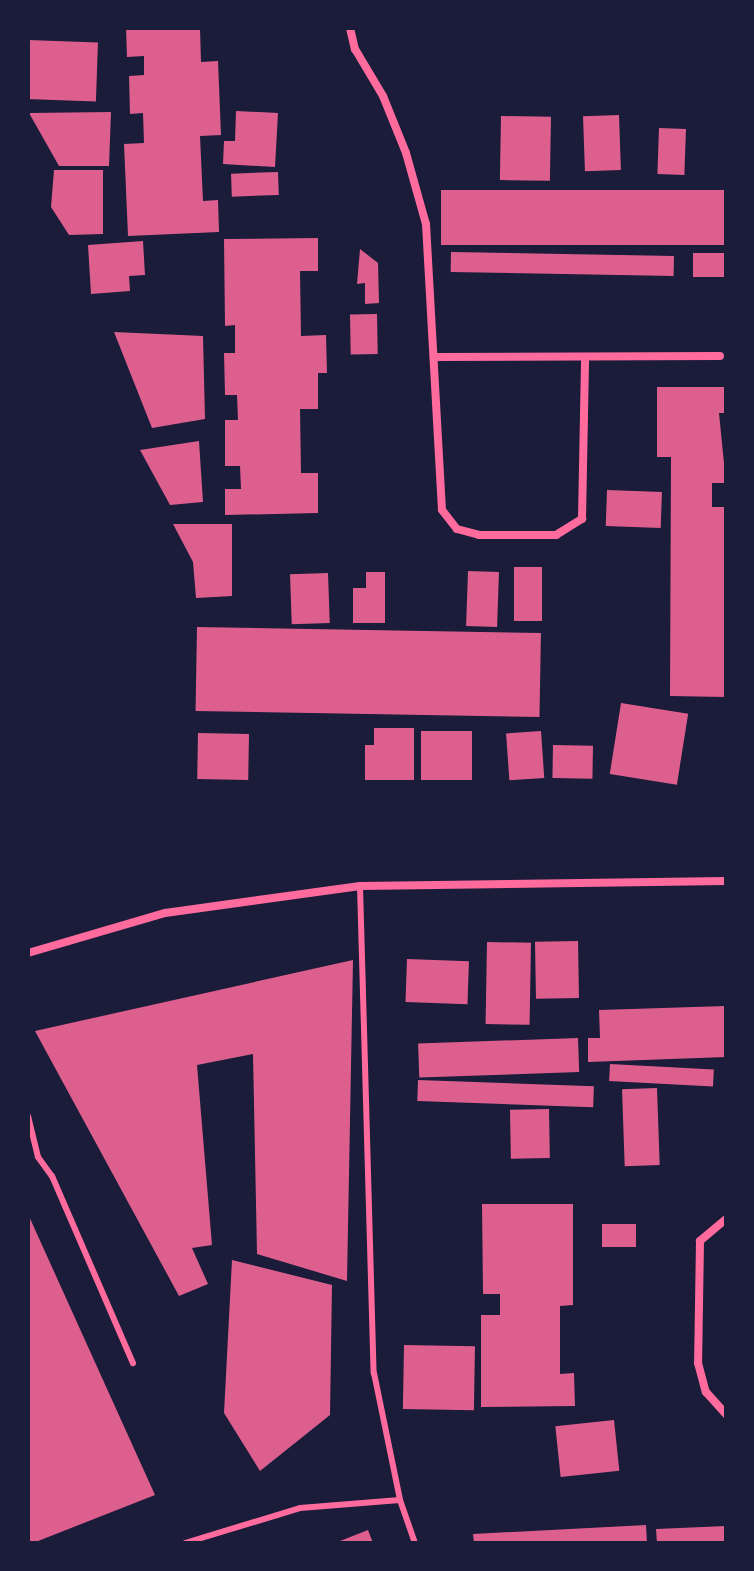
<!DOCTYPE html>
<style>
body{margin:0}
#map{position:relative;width:754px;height:1571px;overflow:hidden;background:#1b1b3a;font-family:Roboto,sans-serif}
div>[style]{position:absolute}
.building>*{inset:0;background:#dd5f8e;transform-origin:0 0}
.service>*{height:6px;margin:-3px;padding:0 3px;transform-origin:3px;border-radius:3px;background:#ff6b9d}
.minor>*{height:8px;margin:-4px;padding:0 4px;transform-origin:4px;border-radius:4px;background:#ff6b9d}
span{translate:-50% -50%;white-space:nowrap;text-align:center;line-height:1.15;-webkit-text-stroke:6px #1b1b3a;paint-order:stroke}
.frame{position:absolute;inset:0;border:30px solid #1b1b3a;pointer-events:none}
</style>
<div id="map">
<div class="building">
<i style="clip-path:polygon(126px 28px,200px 28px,201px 62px,218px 61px,221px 135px,200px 136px,203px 201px,218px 200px,219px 232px,128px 236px,124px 144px,144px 143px,143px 113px,130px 114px,129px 76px,144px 75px,144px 56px,127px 57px)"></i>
<i style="left:28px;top:40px;width:70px;height:59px;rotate:2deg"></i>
<i style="clip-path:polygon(236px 111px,278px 113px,275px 167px,223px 164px,224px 141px,235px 141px)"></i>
<i style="clip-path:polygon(111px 112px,109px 166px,59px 166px,29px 113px)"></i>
<i style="left:619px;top:115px;width:55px;height:36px;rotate:88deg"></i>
<i style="left:501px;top:116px;width:50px;height:64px;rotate:1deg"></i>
<i style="left:659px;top:128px;width:27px;height:46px;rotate:2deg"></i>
<i style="clip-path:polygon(54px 170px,103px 170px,103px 234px,69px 235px,51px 207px)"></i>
<i style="left:278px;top:172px;width:23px;height:47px;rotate:88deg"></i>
<i style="left:726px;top:190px;width:55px;height:285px;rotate:90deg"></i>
<i style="clip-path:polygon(318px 238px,318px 271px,300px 271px,301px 336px,326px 335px,327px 373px,318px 373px,318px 409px,300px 409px,301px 473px,318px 473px,318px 513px,225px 515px,225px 489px,241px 489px,240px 466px,225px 466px,225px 420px,238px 420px,237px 395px,225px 395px,224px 353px,235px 353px,235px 325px,225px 326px,224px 239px)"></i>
<i style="clip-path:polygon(143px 241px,145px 275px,129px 276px,130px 291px,91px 294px,88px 245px)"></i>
<i style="clip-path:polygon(360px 249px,378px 263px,379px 303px,365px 304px,365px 283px,357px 284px)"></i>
<i style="left:451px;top:252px;width:223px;height:20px;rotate:1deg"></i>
<i style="left:726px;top:253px;width:24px;height:33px;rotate:90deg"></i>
<i style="left:377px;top:314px;width:40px;height:27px;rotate:89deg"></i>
<i style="clip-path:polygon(114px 332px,203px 336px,205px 419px,152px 428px)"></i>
<i style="clip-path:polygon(657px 387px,726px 387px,726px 413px,719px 413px,726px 483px,712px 483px,712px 507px,726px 507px,726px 697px,670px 696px,671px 457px,657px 457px)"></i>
<i style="clip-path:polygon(199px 441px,203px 502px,170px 505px,140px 450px)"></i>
<i style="left:607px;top:490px;width:55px;height:36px;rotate:2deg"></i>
<i style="clip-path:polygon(173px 524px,232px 524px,232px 596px,196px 598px,193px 562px)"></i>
<i style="left:514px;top:567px;width:28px;height:54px"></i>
<i style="left:468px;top:571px;width:31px;height:55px;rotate:2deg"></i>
<i style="clip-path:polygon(366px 572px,385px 572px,385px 623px,353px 623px,353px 588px,366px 588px)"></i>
<i style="left:328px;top:573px;width:50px;height:38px;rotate:88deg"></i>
<i style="left:197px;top:627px;width:344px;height:84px;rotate:1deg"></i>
<i style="left:621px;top:703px;width:68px;height:72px;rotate:9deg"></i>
<i style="clip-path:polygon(374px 728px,414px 728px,414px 780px,365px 780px,365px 745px,374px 745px)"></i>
<i style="left:421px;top:731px;width:51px;height:49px"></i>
<i style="left:541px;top:731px;width:47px;height:35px;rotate:86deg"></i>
<i style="left:198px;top:733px;width:51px;height:46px;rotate:1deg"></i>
<i style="left:553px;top:745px;width:40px;height:33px;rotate:1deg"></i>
<i style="left:578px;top:941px;width:57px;height:43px;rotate:89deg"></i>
<i style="left:487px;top:942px;width:44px;height:82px;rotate:1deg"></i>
<i style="left:407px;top:959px;width:62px;height:43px;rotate:2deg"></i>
<i style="clip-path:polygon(353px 960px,347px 1281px,257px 1254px,253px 1054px,197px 1065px,212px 1245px,192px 1248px,208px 1284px,179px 1296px,35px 1031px)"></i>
<i style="clip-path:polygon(726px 1006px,726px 1057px,588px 1062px,588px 1038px,600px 1038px,599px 1010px)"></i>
<i style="left:578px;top:1038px;width:34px;height:160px;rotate:88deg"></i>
<i style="left:610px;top:1064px;width:104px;height:17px;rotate:3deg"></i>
<i style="left:418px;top:1080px;width:176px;height:21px;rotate:2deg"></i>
<i style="left:657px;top:1088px;width:77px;height:35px;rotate:88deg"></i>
<i style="left:549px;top:1109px;width:49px;height:39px;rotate:89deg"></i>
<i style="clip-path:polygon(482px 1204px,573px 1204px,573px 1305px,560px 1306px,560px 1374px,574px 1373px,575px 1406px,481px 1407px,481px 1315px,500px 1315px,500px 1294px,483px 1294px)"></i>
<i style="clip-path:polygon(28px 1214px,155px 1495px,33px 1543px,28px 1543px)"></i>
<i style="left:602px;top:1224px;width:34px;height:23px"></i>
<i style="clip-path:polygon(232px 1260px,332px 1285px,330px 1415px,260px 1471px,224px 1413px)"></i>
<i style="left:404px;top:1345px;width:71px;height:64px;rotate:1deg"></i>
<i style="left:614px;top:1420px;width:51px;height:59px;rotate:84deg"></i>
<i style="clip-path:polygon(646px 1525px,647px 1543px,474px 1543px,473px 1534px)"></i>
<i style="clip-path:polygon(726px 1526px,726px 1543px,657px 1543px,656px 1529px)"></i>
<i style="clip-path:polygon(368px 1530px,373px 1543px,335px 1543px)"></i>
</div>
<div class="service">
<i style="left:360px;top:886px;width:487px;rotate:88.4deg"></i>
<i style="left:374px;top:1373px;width:130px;rotate:78.4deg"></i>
<i style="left:400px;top:1500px;width:46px;rotate:70.8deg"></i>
<i style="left:28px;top:1116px;width:42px;rotate:76.3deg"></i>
<i style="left:38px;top:1157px;width:24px;rotate:54deg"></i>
<i style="left:52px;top:1176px;width:204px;rotate:66.6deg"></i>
<i style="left:185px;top:1543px;width:120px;rotate:-16.9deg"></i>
<i style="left:300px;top:1508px;width:100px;rotate:-4.6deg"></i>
</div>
<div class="minor">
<i style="left:350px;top:28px;width:22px;rotate:77deg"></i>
<i style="left:355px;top:49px;width:55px;rotate:59.2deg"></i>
<i style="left:383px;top:96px;width:61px;rotate:68deg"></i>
<i style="left:406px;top:153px;width:74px;rotate:74.3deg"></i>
<i style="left:426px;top:224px;width:286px;rotate:86.8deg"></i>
<i style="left:442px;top:510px;width:24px;rotate:52deg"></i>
<i style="left:457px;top:529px;width:23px;rotate:15deg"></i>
<i style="left:479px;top:535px;width:77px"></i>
<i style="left:556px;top:535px;width:31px;rotate:-32deg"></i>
<i style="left:582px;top:519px;width:160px;rotate:-88.9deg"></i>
<i style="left:436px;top:357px;width:284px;rotate:-0.2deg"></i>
<i style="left:28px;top:953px;width:143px;rotate:-16.3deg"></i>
<i style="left:165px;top:913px;width:197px;rotate:-7.9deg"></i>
<i style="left:360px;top:886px;width:366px;rotate:-0.8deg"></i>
<i style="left:726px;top:1219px;width:34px;rotate:140deg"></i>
<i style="left:700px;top:1241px;width:122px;rotate:90.9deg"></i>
<i style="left:698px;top:1363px;width:30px;rotate:75deg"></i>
<i style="left:706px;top:1392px;width:30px;rotate:48deg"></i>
</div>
<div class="frame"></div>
</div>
